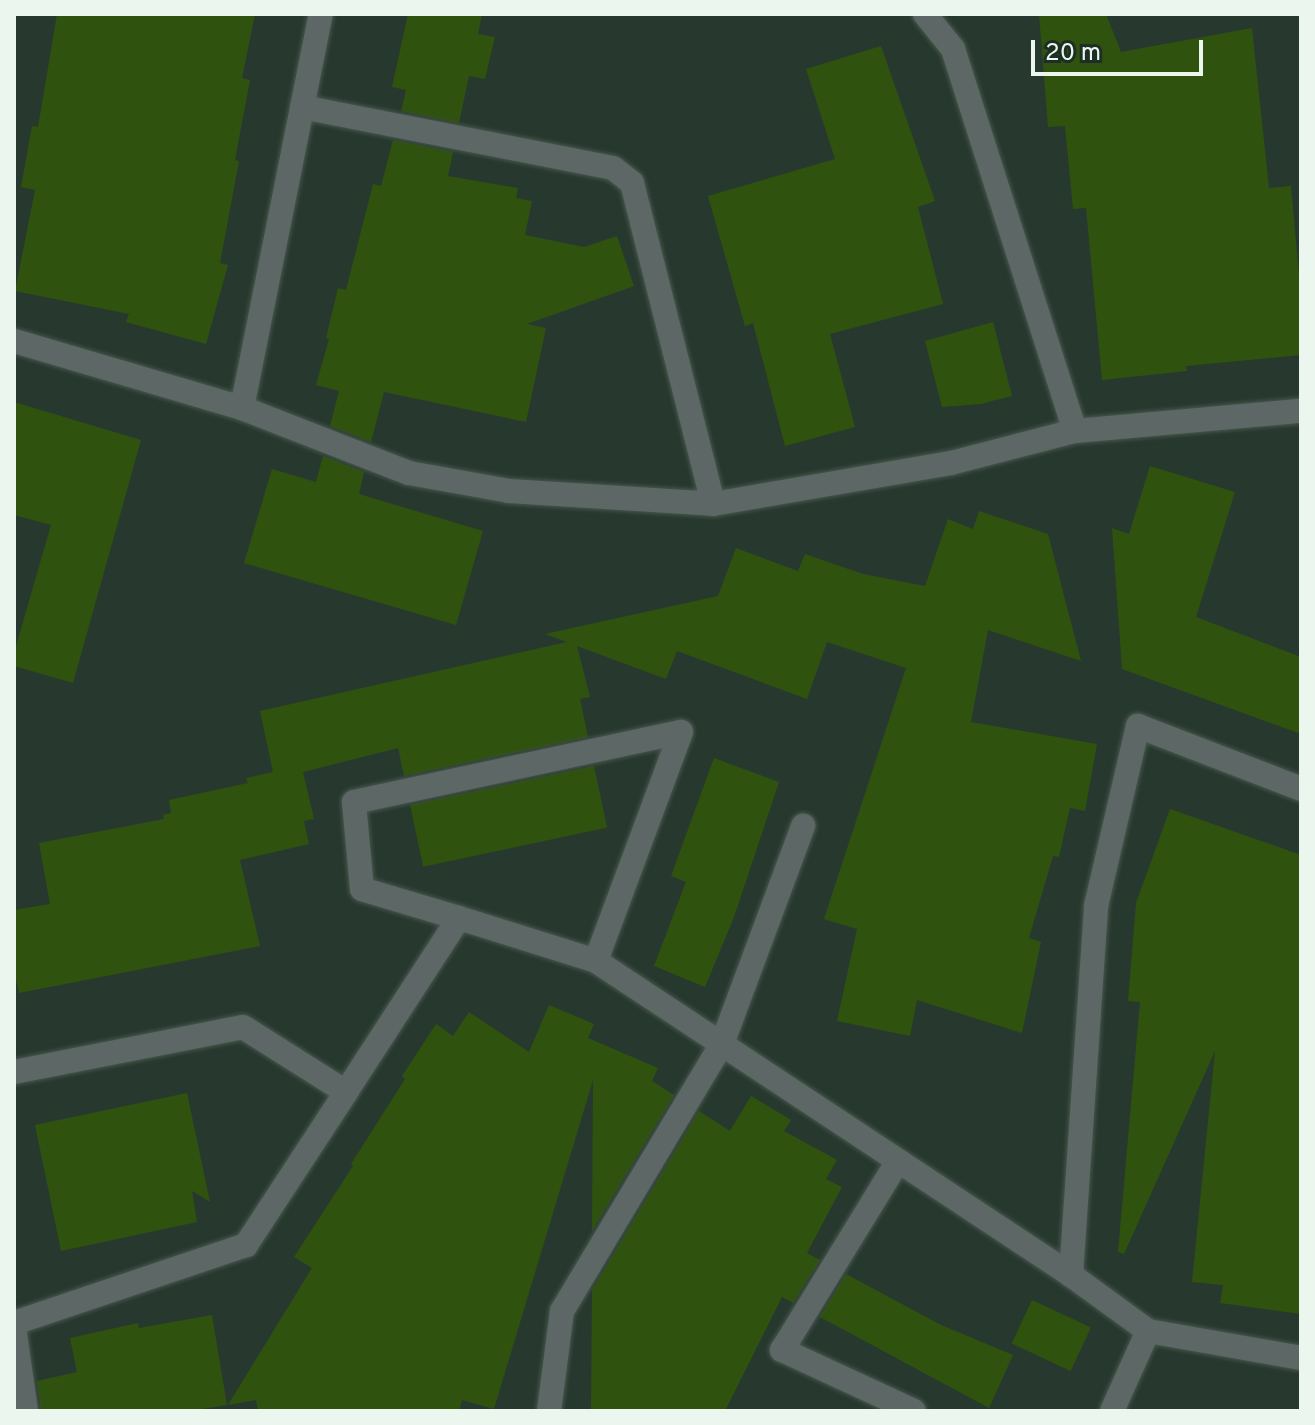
<!DOCTYPE html>
<style>
body{margin:0}
#map{position:relative;width:1315px;height:1425px;overflow:hidden;background:#27392e;font-family:Overpass,sans-serif}
div>[style]{position:absolute}
.building>*{inset:0;background:#30520f;transform-origin:0 0}
.roads{filter:drop-shadow(0 0 2px #46574d) drop-shadow(0 0 2px #46574d)}
.minor>*{height:24px;margin:-12px;padding:0 12px;transform-origin:12px;border-radius:12px;background:#5d6866}
span{translate:-50% -50%;white-space:nowrap;text-align:center;line-height:1.15;-webkit-text-stroke:6px #1d2f24;paint-order:stroke}
.frame{position:absolute;inset:0;border:16px solid #ebf6ef;pointer-events:none}
.scale{position:absolute;left:1031px;top:40px;width:172px;height:36px;box-sizing:border-box;border:4px solid #ebf6ef;border-top:0;padding-left:10px;font-size:24px;line-height:28px;white-space:nowrap;color:#ebf6ef;-webkit-text-stroke:6px #1d2f24;paint-order:stroke}
</style>
<div id="map">
<div class="building">
<i style="clip-path:polygon(57px 14px,255px 14px,242px 78px,250px 80px,235px 160px,239px 161px,220px 263px,228px 265px,206px 344px,126px 322px,129px 314px,15px 291px,35px 190px,21px 187px,32px 126px,38px 127px)"></i>
<i style="clip-path:polygon(408px 14px,482px 14px,478px 34px,495px 37px,485px 79px,469px 76px,459px 123px,401px 111px,406px 90px,392px 87px)"></i>
<i style="clip-path:polygon(1039px 14px,1106px 14px,1121px 52px,1252px 28px,1269px 188px,1291px 186px,1301px 297px,1301px 355px,1186px 366px,1187px 371px,1102px 380px,1086px 208px,1073px 209px,1065px 126px,1048px 127px)"></i>
<i style="clip-path:polygon(881px 46px,935px 201px,918px 207px,943px 304px,830px 334px,855px 427px,785px 446px,753px 323px,745px 326px,708px 196px,835px 159px,806px 69px)"></i>
<i style="clip-path:polygon(393px 140px,453px 152px,448px 176px,518px 188px,516px 198px,532px 201px,525px 235px,584px 247px,617px 236px,634px 286px,527px 324px,546px 328px,526px 422px,384px 392px,371px 442px,330px 426px,339px 391px,316px 385px,329px 339px,326px 338px,338px 288px,346px 290px,373px 184px,381px 186px)"></i>
<i style="clip-path:polygon(993px 322px,1012px 396px,981px 404px,942px 407px,925px 341px)"></i>
<i style="clip-path:polygon(14px 402px,141px 440px,73px 683px,14px 666px,14px 653px,51px 525px,14px 515px)"></i>
<i style="clip-path:polygon(323px 456px,364px 472px,359px 494px,483px 531px,456px 625px,244px 563px,272px 469px,316px 482px)"></i>
<i style="clip-path:polygon(1150px 466px,1235px 492px,1196px 617px,1301px 657px,1301px 734px,1122px 669px,1112px 528px,1129px 534px)"></i>
<i style="clip-path:polygon(979px 511px,1048px 534px,1081px 661px,988px 630px,971px 722px,1097px 744px,1085px 811px,1070px 808px,1059px 857px,1053px 856px,1029px 938px,1041px 942px,1022px 1033px,917px 1000px,910px 1036px,837px 1021px,857px 929px,824px 919px,906px 668px,827px 642px,807px 699px,677px 651px,666px 679px,577px 646px,590px 697px,580px 699px,588px 737px,404px 776px,398px 748px,303px 772px,314px 819px,304px 821px,309px 844px,240px 860px,260px 946px,19px 993px,14px 970px,14px 910px,50px 904px,39px 843px,164px 819px,163px 815px,171px 813px,169px 800px,248px 783px,246px 778px,273px 772px,260px 711px,567px 642px,545px 634px,718px 596px,736px 548px,798px 571px,805px 554px,863px 574px,925px 586px,948px 519px,973px 529px)"></i>
<i style="clip-path:polygon(714px 758px,779px 782px,734px 917px,705px 987px,654px 966px,686px 882px,671px 876px)"></i>
<i style="left:594px;top:766px;width:63px;height:188px;rotate:78deg"></i>
<i style="clip-path:polygon(1170px 809px,1301px 855px,1301px 1314px,1220px 1303px,1223px 1285px,1192px 1282px,1215px 1051px,1124px 1254px,1118px 1252px,1140px 1002px,1128px 1001px,1136px 903px)"></i>
<i style="clip-path:polygon(549px 1005px,594px 1024px,588px 1038px,658px 1068px,652px 1081px,674px 1095px,592px 1231px,593px 1080px,494px 1409px,462px 1400px,459px 1411px,258px 1411px,256px 1400px,228px 1405px,312px 1268px,294px 1257px,353px 1166px,351px 1164px,405px 1079px,402px 1076px,436px 1024px,453px 1036px,469px 1012px,529px 1052px)"></i>
<i style="clip-path:polygon(187px 1093px,210px 1202px,192px 1191px,197px 1222px,61px 1251px,35px 1125px)"></i>
<i style="clip-path:polygon(751px 1096px,791px 1120px,784px 1131px,837px 1160px,826px 1179px,842px 1187px,807px 1253px,820px 1260px,793px 1303px,782px 1297px,725px 1411px,591px 1411px,592px 1290px,699px 1111px,730px 1131px)"></i>
<i style="clip-path:polygon(846px 1274px,941px 1325px,1013px 1355px,989px 1408px,820px 1317px)"></i>
<i style="left:1032px;top:1300px;width:65px;height:48px;rotate:25deg"></i>
<i style="clip-path:polygon(212px 1315px,227px 1405px,190px 1411px,41px 1411px,37px 1381px,77px 1372px,70px 1338px,138px 1323px,139px 1328px)"></i>
</div>
<div class="roads">
<div class="minor">
<i style="left:925px;top:14px;width:45px;rotate:51.3deg"></i>
<i style="left:953px;top:49px;width:401px;rotate:72.3deg"></i>
<i style="left:302px;top:107px;width:317px;rotate:11.1deg"></i>
<i style="left:613px;top:168px;width:24px;rotate:38deg"></i>
<i style="left:632px;top:183px;width:331px;rotate:75.8deg"></i>
<i style="left:14px;top:341px;width:238px;rotate:16.4deg"></i>
<i style="left:242px;top:408px;width:179px;rotate:21.3deg"></i>
<i style="left:409px;top:473px;width:102px;rotate:10.2deg"></i>
<i style="left:509px;top:491px;width:204px;rotate:3.6deg"></i>
<i style="left:713px;top:504px;width:242px;rotate:-9.8deg"></i>
<i style="left:951px;top:463px;width:128px;rotate:-14.5deg"></i>
<i style="left:1075px;top:431px;width:227px;rotate:-5.1deg"></i>
<i style="left:242px;top:408px;width:402px;rotate:-78.7deg"></i>
<i style="left:459px;top:918px;width:101px;rotate:-163.4deg"></i>
<i style="left:362px;top:889px;width:87px;rotate:-95.3deg"></i>
<i style="left:354px;top:802px;width:334px;rotate:-12.1deg"></i>
<i style="left:681px;top:732px;width:244px;rotate:110.4deg"></i>
<i style="left:14px;top:1072px;width:233px;rotate:-11.1deg"></i>
<i style="left:243px;top:1027px;width:122px;rotate:32.3deg"></i>
<i style="left:346px;top:1092px;width:207px;rotate:-57deg"></i>
<i style="left:459px;top:918px;width:144px;rotate:17.4deg"></i>
<i style="left:596px;top:961px;width:569px;rotate:33.47deg"></i>
<i style="left:1071px;top:1275px;width:95px;rotate:36deg"></i>
<i style="left:1148px;top:1331px;width:155px;rotate:10deg"></i>
<i style="left:898px;top:1161px;width:222px;rotate:121.5deg"></i>
<i style="left:782px;top:1350px;width:145px;rotate:24.8deg"></i>
<i style="left:1071px;top:1275px;width:370px;rotate:-86.1deg"></i>
<i style="left:1096px;top:906px;width:185px;rotate:-76.9deg"></i>
<i style="left:1138px;top:726px;width:175px;rotate:21.1deg"></i>
<i style="left:14px;top:1323px;width:245px;rotate:-18.6deg"></i>
<i style="left:246px;top:1245px;width:183px;rotate:-56.8deg"></i>
<i style="left:14px;top:1327px;width:85px;rotate:81.9deg"></i>
<i style="left:549px;top:1411px;width:101px;rotate:-82.6deg"></i>
<i style="left:562px;top:1311px;width:311px;rotate:-59.1deg"></i>
<i style="left:722px;top:1044px;width:233px;rotate:-69.6deg"></i>
<i style="left:1112px;top:1411px;width:88px;rotate:-65.8deg"></i>
</div>
</div>
<div class="frame"></div>
<div class="scale">20 m</div>
</div>
